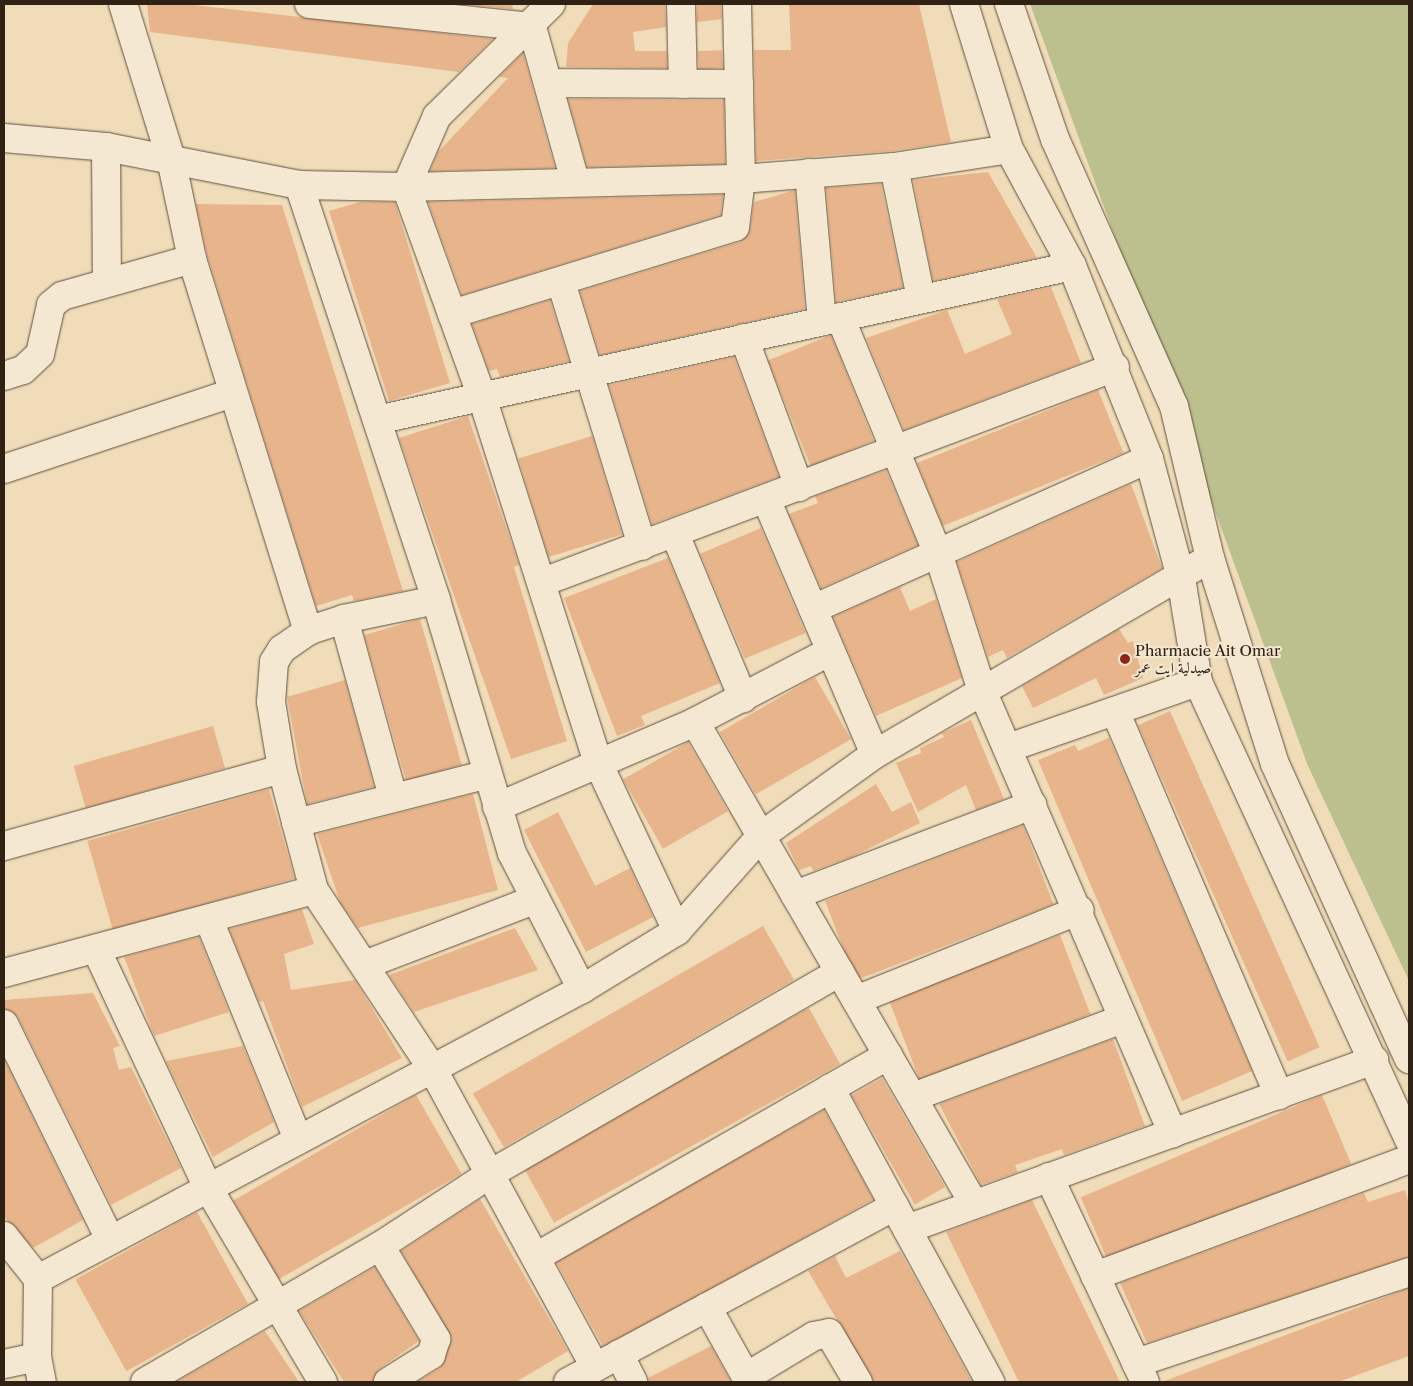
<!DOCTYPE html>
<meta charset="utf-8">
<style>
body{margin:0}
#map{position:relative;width:1413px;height:1386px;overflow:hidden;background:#f0dcb9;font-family:"Libre Caslon Text",Amiri,serif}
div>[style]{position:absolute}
.green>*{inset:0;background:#bcc08e}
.building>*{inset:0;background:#e8b48c;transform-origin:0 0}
.roads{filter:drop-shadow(0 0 1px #5f503c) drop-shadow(0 0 1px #5f503c)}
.minor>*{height:28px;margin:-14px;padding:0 14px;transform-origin:14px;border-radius:14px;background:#f5e8d2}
.tertiary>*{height:28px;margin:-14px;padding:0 14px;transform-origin:14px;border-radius:14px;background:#f5e8d2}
.dots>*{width:14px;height:14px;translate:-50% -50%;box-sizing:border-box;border:2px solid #f5e8d2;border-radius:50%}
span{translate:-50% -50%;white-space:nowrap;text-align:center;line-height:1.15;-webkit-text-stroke:4px #f5e8d2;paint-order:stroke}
.poi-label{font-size:15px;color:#2f2113}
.left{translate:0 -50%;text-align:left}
.frame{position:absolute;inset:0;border:5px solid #2f2113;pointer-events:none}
</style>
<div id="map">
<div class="green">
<i style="clip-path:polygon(1030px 4px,1409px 4px,1409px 981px,1308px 766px)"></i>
</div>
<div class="building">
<i style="clip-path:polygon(147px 4px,185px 4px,493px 39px,459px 72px,150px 32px)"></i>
<i style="clip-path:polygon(459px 4px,512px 4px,513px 9px)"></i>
<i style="clip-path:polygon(593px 4px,665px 4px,666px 27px,633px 32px,635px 51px,667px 51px,667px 68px,566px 67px,568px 43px)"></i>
<i style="clip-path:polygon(697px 4px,721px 4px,722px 19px,697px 22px)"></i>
<i style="clip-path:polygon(789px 4px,919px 4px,951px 142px,892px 151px,756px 161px,754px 50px,791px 50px)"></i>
<i style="left:722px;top:50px;width:18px;height:24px;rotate:87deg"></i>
<i style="clip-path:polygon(523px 53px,555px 168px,430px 171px,438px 152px,508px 78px,499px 77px)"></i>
<i style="clip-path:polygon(568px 99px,724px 100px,725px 164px,587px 167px)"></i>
<i style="clip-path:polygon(988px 172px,1037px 258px,933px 281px,913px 180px)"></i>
<i style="clip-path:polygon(881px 184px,903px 288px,836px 302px,826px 188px)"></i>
<i style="clip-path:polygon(795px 190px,805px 309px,600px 355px,580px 291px,740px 242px,750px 229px,754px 202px)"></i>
<i style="clip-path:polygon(723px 195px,721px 215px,462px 295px,428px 202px)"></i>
<i style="clip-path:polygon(360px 202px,395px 202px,450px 383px,389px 401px,329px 211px)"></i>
<i style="clip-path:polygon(196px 204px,282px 205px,403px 591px,354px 601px,352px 595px,316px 606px,207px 255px)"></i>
<i style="clip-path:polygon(1051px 287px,1081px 363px,904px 430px,866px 338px,947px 310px,965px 354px,1012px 334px,997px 299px)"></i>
<i style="clip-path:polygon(550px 300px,569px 361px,500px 377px,497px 369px,489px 371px,472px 324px)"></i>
<i style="left:831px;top:335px;width:114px;height:68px;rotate:68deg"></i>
<i style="clip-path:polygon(734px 357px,779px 477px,652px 524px,609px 385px)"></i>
<i style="left:1098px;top:390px;width:68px;height:195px;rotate:68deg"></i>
<i style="clip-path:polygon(468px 416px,519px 565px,514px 567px,567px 741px,511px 759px,399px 438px)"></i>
<i style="left:592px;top:436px;width:103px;height:77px;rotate:73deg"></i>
<i style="clip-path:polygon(886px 470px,918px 545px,821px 588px,789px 514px,818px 503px,815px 496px)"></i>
<i style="clip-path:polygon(1131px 484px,1162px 568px,1007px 658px,1003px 650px,988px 657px,957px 562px)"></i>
<i style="left:761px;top:528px;width:114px;height:66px;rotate:67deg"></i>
<i style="clip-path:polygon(668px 558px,720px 683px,641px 716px,645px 725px,617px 736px,564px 598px)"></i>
<i style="clip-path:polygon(900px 587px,910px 611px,936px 599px,962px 678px,876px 716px,833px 617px)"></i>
<i style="left:420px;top:619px;width:152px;height:58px;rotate:74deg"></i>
<i style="clip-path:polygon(1119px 629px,1128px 643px,1133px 641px,1143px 678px,1104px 695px,1096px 678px,1033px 708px,1022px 686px)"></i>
<i style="left:815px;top:677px;width:72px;height:110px;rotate:60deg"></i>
<i style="clip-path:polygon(345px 680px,374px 787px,307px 804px,287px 697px)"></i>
<i style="left:1170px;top:711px;width:368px;height:35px;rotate:66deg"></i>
<i style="clip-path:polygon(971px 720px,1004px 799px,976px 810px,966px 785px,918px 812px,896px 763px,921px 753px,920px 748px,944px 737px,942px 733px)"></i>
<i style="left:213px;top:726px;width:44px;height:145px;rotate:74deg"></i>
<i style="clip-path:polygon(1109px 738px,1252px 1071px,1182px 1101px,1038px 760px,1075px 745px,1078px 751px)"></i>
<i style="left:688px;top:742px;width:80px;height:75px;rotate:60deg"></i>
<i style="clip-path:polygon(876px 784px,892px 812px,911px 802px,920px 823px,854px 856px,813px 871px,811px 866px,799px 870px,786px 843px)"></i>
<i style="left:269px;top:789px;width:93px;height:189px;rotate:74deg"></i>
<i style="clip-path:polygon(473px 794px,498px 890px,358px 928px,340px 902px,317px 834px)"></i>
<i style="clip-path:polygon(558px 812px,595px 886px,630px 868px,653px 917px,586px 952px,524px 830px)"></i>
<i style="left:1023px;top:825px;width:85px;height:212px;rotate:69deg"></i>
<i style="clip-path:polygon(302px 909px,314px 944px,284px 954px,291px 990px,355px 980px,402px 1058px,302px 1107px,263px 1001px,259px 1002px,229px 929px)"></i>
<i style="left:763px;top:926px;width:62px;height:335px;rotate:60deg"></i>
<i style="clip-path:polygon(515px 928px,538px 970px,414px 1012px,389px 975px)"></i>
<i style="left:1060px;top:935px;width:85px;height:183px;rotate:69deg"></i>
<i style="clip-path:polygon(199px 937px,229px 1012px,154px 1036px,124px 957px)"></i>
<i style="clip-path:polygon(93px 993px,120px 1046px,113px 1048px,119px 1070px,131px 1067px,181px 1168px,111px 1205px,18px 1017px,4px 1009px,4px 1000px)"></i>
<i style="left:809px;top:1008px;width:64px;height:327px;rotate:61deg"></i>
<i style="clip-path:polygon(1113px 1039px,1145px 1126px,1064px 1155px,1062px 1149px,1015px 1165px,1018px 1172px,981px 1185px,939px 1104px)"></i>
<i style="clip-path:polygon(243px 1046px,274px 1122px,213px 1157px,166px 1061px)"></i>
<i style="clip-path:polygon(4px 1059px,83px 1220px,33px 1248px,4px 1217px)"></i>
<i style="left:882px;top:1078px;width:126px;height:35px;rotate:60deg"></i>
<i style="left:416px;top:1095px;width:91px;height:211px;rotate:60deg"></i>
<i style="left:1322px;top:1095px;width:75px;height:262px;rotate:67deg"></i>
<i style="left:824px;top:1110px;width:102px;height:308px;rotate:61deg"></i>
<i style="clip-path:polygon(1405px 1190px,1409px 1204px,1409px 1257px,1147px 1343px,1120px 1283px,1364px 1193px,1368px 1202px)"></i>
<i style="clip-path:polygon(480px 1199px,568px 1351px,516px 1382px,417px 1382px,440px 1368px,452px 1338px,401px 1251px)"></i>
<i style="clip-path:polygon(1032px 1200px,1120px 1382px,1019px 1382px,946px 1232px)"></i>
<i style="left:197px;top:1212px;width:105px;height:139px;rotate:61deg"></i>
<i style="clip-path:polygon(900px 1251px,935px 1314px,972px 1382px,874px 1382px,808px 1271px,835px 1256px,846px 1278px)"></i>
<i style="clip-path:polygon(375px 1267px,419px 1341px,379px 1369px,372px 1382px,344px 1382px,299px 1311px)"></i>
<i style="clip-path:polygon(1409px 1288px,1409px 1356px,1338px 1382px,1162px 1382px)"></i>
<i style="clip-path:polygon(265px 1331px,299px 1382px,176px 1382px)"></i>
<i style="clip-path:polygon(711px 1346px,731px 1382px,649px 1382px,648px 1378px)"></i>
</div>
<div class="roads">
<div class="minor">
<i style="left:123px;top:4px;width:162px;rotate:72.8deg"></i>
<i style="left:171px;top:159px;width:102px;rotate:78.1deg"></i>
<i style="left:192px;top:259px;width:390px;rotate:72.7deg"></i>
<i style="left:309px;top:4px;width:224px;rotate:5.9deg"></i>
<i style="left:532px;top:27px;width:160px;rotate:74.4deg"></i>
<i style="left:551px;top:4px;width:160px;rotate:135.5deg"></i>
<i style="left:437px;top:116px;width:77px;rotate:113.6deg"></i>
<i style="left:406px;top:187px;width:223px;rotate:70.1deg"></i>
<i style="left:482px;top:397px;width:386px;rotate:72.4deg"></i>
<i style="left:599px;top:765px;width:183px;rotate:64.8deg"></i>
<i style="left:681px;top:4px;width:80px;rotate:88.6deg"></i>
<i style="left:548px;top:83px;width:191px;rotate:0.3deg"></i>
<i style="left:4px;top:138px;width:102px;rotate:5deg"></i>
<i style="left:106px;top:147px;width:197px;rotate:11.1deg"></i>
<i style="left:299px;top:185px;width:107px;rotate:1.1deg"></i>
<i style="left:406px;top:187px;width:335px;rotate:-1.4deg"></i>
<i style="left:741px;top:179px;width:153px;rotate:-4.5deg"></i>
<i style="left:894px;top:167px;width:116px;rotate:-8.9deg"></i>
<i style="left:106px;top:147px;width:133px;rotate:89.6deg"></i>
<i style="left:894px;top:167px;width:135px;rotate:78.4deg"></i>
<i style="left:809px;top:173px;width:149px;rotate:85deg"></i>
<i style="left:299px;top:185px;width:437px;rotate:71.7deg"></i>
<i style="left:436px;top:600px;width:264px;rotate:73.3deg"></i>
<i style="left:512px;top:853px;width:153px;rotate:62.8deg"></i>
<i style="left:561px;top:282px;width:276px;rotate:72.9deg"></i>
<i style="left:452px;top:314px;width:296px;rotate:-17.1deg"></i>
<i style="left:735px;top:227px;width:48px;rotate:-82.9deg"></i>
<i style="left:741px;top:179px;width:175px;rotate:-91.3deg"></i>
<i style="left:840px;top:317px;width:259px;rotate:67.5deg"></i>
<i style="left:939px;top:556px;width:139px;rotate:72.3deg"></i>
<i style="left:981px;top:688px;width:485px;rotate:66.7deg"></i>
<i style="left:744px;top:338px;width:159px;rotate:69.7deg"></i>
<i style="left:4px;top:376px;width:20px;rotate:-18deg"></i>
<i style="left:23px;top:370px;width:23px;rotate:-43deg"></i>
<i style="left:40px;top:354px;width:50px;rotate:-77.3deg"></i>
<i style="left:51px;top:305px;width:14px;rotate:-39deg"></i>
<i style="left:62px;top:296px;width:135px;rotate:-15.9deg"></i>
<i style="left:377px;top:420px;width:712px;rotate:-12.49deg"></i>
<i style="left:4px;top:469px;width:240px;rotate:-18.4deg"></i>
<i style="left:766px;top:499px;width:277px;rotate:66.9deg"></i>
<i style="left:675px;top:534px;width:178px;rotate:67.5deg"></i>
<i style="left:543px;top:582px;width:611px;rotate:-20.6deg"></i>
<i style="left:436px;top:600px;width:94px;rotate:168.3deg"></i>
<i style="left:344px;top:619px;width:38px;rotate:162deg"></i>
<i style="left:308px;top:631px;width:32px;rotate:145deg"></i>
<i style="left:282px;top:649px;width:15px;rotate:122deg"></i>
<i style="left:274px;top:662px;width:40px;rotate:94.3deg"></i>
<i style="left:271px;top:702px;width:68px;rotate:80.7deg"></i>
<i style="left:282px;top:769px;width:125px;rotate:75.2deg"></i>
<i style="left:314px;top:890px;width:214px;rotate:56.5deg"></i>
<i style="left:432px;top:1068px;width:341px;rotate:61.4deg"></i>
<i style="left:813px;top:609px;width:368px;rotate:-24.1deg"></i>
<i style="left:344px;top:619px;width:185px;rotate:74.6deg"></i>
<i style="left:1115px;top:711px;width:418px;rotate:66.9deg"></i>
<i style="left:695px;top:722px;width:557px;rotate:59.94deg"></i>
<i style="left:1008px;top:748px;width:201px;rotate:-19.2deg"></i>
<i style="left:497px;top:807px;width:215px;rotate:-23.2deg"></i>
<i style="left:695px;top:722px;width:153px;rotate:-27.6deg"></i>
<i style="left:296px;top:823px;width:195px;rotate:-14.3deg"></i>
<i style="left:4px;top:846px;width:288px;rotate:-15.5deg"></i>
<i style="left:795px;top:895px;width:254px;rotate:-20.8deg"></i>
<i style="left:209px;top:920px;width:236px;rotate:67.9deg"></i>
<i style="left:97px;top:951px;width:259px;rotate:64.9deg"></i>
<i style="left:207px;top:1186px;width:228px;rotate:59.4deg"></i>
<i style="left:367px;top:964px;width:179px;rotate:-21deg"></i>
<i style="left:4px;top:973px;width:321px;rotate:-15deg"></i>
<i style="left:856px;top:1000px;width:241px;rotate:-21.9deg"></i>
<i style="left:4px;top:1024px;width:240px;rotate:63.8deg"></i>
<i style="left:830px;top:1088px;width:335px;rotate:61.4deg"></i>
<i style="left:913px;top:1097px;width:224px;rotate:-20.4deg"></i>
<i style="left:1049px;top:1177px;width:226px;rotate:64.9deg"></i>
<i style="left:907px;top:1229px;width:497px;rotate:-19.9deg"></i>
<i style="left:4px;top:1236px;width:55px;rotate:51.7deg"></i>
<i style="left:38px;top:1279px;width:78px;rotate:90.7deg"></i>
<i style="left:37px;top:1357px;width:25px;rotate:79deg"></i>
<i style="left:380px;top:1246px;width:109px;rotate:58.9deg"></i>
<i style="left:436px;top:1339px;width:17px;rotate:107deg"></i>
<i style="left:431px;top:1355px;width:51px;rotate:147.9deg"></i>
<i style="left:536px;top:1257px;width:406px;rotate:-29.8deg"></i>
<i style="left:1095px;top:1276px;width:335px;rotate:-20.4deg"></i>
<i style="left:38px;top:1279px;width:616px;rotate:-28.06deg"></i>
<i style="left:582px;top:989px;width:111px;rotate:-31.4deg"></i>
<i style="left:677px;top:931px;width:127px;rotate:-48.5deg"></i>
<i style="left:761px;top:836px;width:140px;rotate:-35.7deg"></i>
<i style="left:875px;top:754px;width:388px;rotate:-30.3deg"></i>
<i style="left:707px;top:1307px;width:86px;rotate:60.8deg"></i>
<i style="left:619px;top:1354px;width:31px;rotate:63deg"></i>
<i style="left:1136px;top:1363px;width:288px;rotate:-18.4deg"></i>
<i style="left:4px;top:1364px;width:34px;rotate:-12deg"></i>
<i style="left:746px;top:1377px;width:79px;rotate:-31.1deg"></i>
<i style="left:814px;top:1336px;width:15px;rotate:-11deg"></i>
<i style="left:829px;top:1333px;width:57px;rotate:59.4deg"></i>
<i style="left:145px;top:1382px;width:272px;rotate:-30.1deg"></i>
<i style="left:380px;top:1246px;width:131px;rotate:-33.2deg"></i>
<i style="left:490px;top:1174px;width:404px;rotate:-30deg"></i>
<i style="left:568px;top:1382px;width:371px;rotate:-28.3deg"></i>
</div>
<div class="tertiary">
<i style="left:964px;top:4px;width:152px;rotate:72.8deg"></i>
<i style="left:1009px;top:149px;width:133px;rotate:61.7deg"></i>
<i style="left:1072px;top:266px;width:208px;rotate:68.2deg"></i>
<i style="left:1149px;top:459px;width:123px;rotate:74.9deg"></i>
<i style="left:1181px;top:578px;width:105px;rotate:80.7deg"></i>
<i style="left:1198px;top:682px;width:504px;rotate:65.26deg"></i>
<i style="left:1009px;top:4px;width:143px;rotate:71.2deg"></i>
<i style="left:1055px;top:139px;width:292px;rotate:66deg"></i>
<i style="left:1174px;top:406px;width:156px;rotate:76.7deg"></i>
<i style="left:1210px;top:558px;width:216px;rotate:72.5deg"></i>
<i style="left:1275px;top:764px;width:324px;rotate:65.6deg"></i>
</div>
</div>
<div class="dots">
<i style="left:1125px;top:659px;background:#8f2418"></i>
</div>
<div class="poi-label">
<span class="left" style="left:1135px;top:659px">Pharmacie Ait Omar<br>صيدلية ايت عمر</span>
</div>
<div class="frame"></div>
</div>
